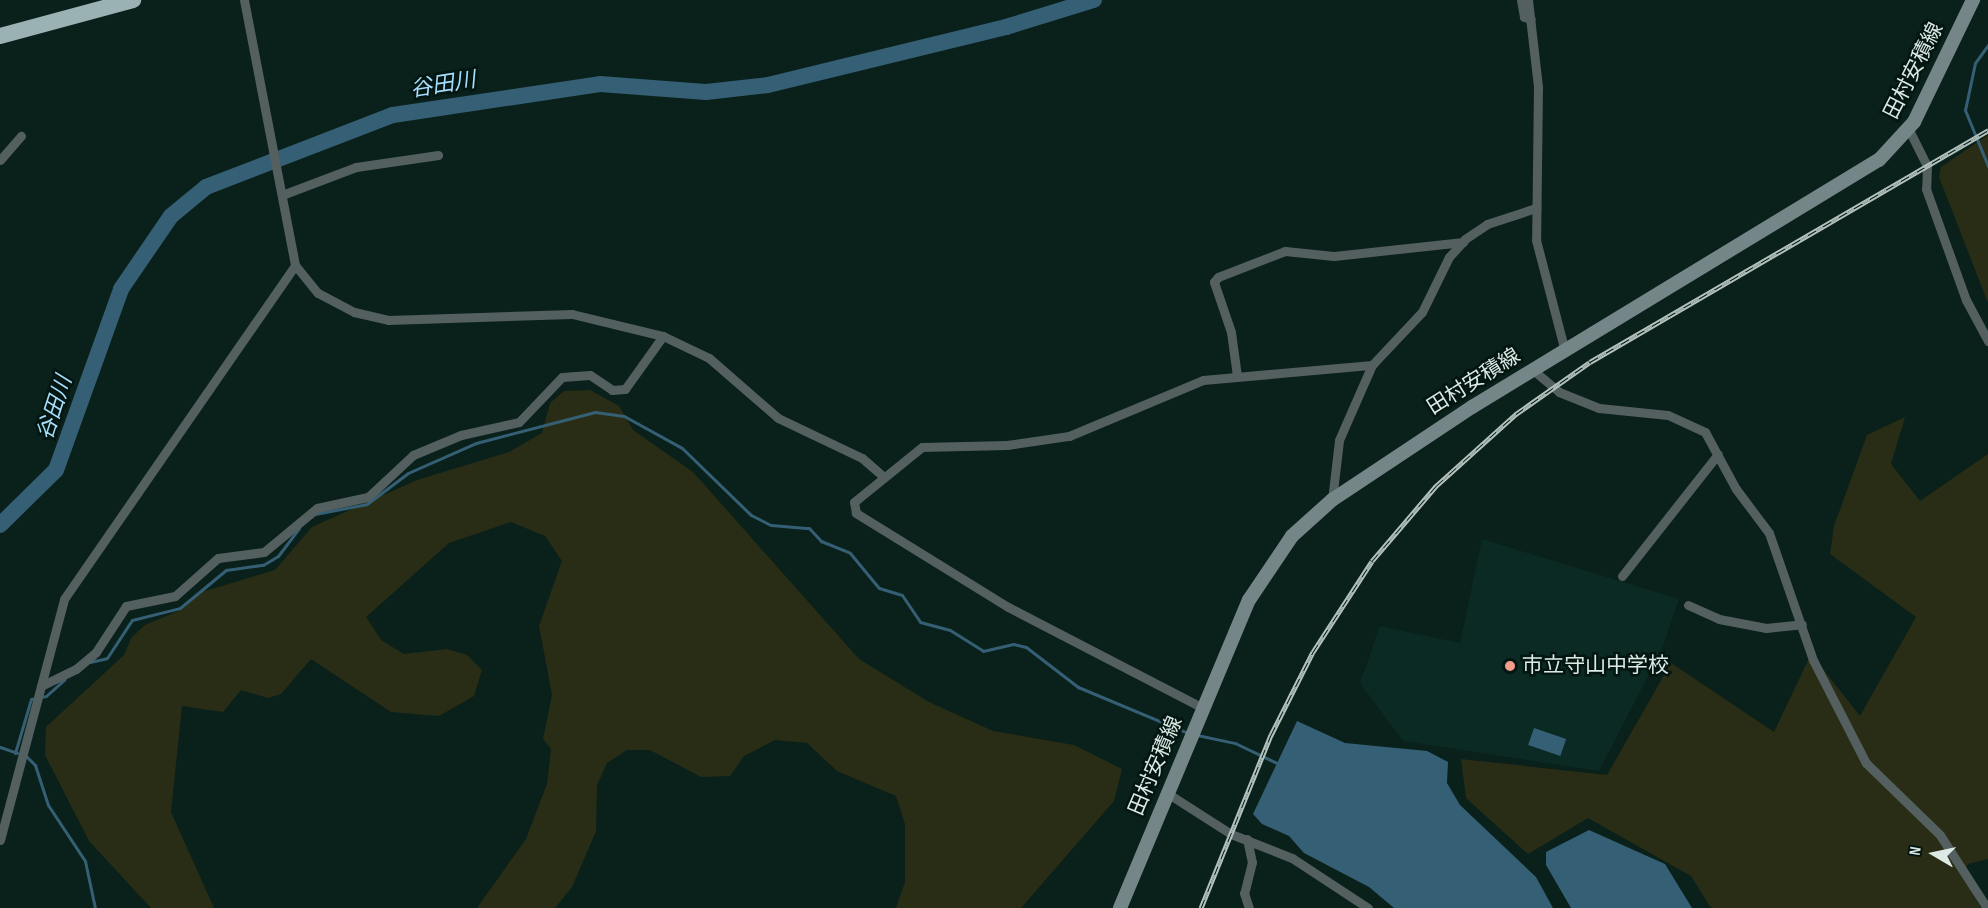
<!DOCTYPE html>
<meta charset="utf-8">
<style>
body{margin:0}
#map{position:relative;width:1988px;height:908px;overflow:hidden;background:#0a201a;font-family:"Sofia Sans Condensed","Noto Sans JP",sans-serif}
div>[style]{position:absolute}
.built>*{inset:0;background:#0a2a23}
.green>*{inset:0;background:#292d15}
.water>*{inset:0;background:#355f74;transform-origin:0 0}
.stream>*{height:3px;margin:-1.5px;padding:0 1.5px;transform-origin:1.5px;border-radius:1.5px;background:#355f74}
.river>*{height:16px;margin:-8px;padding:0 8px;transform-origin:8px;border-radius:8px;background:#355f74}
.minor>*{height:9px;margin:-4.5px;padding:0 4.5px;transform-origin:4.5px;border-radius:4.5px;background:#545f60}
.secondary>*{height:14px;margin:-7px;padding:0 7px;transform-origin:7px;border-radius:7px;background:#758688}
.trunk>*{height:16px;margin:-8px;padding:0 8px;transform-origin:8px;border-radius:8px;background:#9ab2b4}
.rail>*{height:5px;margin-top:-2.5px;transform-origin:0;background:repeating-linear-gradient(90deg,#031611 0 9px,#b3c2bd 0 18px);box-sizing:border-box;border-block:2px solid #b3c2bd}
.dots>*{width:16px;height:16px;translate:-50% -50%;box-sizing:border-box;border:3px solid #031611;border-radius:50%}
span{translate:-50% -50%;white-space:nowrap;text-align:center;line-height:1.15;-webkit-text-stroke:5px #031611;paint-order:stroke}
.street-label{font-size:21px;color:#dce9e5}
.poi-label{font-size:21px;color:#dce9e5}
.left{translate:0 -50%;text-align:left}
.water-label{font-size:22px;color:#a5ddfb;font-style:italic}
.north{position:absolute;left:1904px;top:824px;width:60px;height:60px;-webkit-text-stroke:4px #031611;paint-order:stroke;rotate:279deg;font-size:16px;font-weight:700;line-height:24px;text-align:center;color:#dce9e5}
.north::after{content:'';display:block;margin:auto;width:21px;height:27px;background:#dce9e5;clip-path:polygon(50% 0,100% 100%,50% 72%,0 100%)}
</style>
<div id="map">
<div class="built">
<i style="clip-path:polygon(1482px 539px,1679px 599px,1662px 649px,1599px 771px,1403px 741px,1360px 683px,1380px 626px,1460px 643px)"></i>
</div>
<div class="green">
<i style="clip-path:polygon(1988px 135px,1988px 303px,1939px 177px,1941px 167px)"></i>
<i style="clip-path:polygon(590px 390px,619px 406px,633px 430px,693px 472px,859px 659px,929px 702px,993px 731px,1074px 745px,1122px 769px,1114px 801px,1021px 908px,896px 908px,905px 882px,905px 824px,896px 796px,837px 771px,807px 743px,775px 740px,744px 756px,730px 776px,701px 777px,650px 750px,627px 750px,607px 763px,597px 785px,596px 831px,572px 887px,555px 908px,477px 908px,526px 839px,547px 784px,551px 749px,543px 739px,552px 695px,539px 626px,562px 561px,545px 536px,511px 522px,449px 543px,366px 617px,381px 640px,404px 654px,447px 649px,467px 655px,482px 670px,474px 696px,439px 716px,391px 712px,311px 659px,281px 694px,268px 698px,241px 690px,223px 712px,182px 706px,171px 812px,214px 908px,151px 908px,89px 841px,45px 755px,46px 727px,124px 655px,131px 638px,145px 625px,183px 609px,202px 592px,275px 570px,312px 527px,417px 480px,509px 452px,542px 433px,550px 403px,564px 391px)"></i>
<i style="clip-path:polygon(1905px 417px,1891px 464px,1920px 501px,1988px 454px,1988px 859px,1968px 864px,1962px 875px,1981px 908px,1711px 908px,1691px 876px,1588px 818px,1528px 854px,1466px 798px,1461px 759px,1607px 775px,1671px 663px,1774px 732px,1811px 654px,1860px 716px,1916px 617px,1830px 554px,1834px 526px,1867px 435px)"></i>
</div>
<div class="water">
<i style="clip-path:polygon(1297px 721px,1345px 743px,1427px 751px,1448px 762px,1447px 783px,1460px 805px,1536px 877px,1553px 908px,1394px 908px,1369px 887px,1304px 853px,1289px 836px,1262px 824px,1253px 814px)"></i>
<i style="left:1534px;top:728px;width:34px;height:18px;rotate:19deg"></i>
<i style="clip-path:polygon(1589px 830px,1665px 864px,1692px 908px,1571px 908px,1546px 865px,1546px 852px)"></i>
</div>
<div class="stream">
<i style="left:1988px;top:45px;width:22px;rotate:126deg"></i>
<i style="left:1975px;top:63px;width:48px;rotate:102deg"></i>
<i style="left:1965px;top:110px;width:61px;rotate:67.7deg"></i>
<i style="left:315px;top:514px;width:53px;rotate:-10.9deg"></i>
<i style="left:367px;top:504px;width:51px;rotate:-37.1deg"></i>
<i style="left:408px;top:473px;width:74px;rotate:-23.8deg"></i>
<i style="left:476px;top:443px;width:123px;rotate:-14.6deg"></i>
<i style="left:595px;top:412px;width:29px;rotate:8deg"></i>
<i style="left:624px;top:416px;width:66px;rotate:28.9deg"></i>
<i style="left:682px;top:448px;width:96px;rotate:44.2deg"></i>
<i style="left:751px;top:515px;width:22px;rotate:27deg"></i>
<i style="left:771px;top:525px;width:38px;rotate:5deg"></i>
<i style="left:809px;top:528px;width:18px;rotate:47deg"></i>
<i style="left:821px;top:541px;width:31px;rotate:22deg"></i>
<i style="left:850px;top:553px;width:45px;rotate:50.4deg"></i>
<i style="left:879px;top:588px;width:24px;rotate:17deg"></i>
<i style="left:902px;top:595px;width:32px;rotate:56deg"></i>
<i style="left:920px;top:622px;width:31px;rotate:15deg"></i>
<i style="left:950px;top:630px;width:39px;rotate:32deg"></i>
<i style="left:983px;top:651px;width:31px;rotate:-13deg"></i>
<i style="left:1013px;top:644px;width:13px;rotate:13deg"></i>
<i style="left:1026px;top:647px;width:66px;rotate:37.6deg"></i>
<i style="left:1078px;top:687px;width:119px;rotate:22.7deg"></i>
<i style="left:90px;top:662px;width:17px;rotate:-13deg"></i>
<i style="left:107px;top:658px;width:45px;rotate:-56.7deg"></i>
<i style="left:132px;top:620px;width:49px;rotate:-14deg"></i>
<i style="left:180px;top:608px;width:60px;rotate:-39.6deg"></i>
<i style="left:226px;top:570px;width:37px;rotate:-8deg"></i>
<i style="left:263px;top:565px;width:17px;rotate:-31deg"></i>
<i style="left:278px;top:556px;width:35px;rotate:-53deg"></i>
<i style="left:1197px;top:735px;width:39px;rotate:12deg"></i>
<i style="left:1235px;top:743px;width:51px;rotate:25.6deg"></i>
<i style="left:0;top:747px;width:18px;rotate:19deg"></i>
<i style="left:15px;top:753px;width:56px;rotate:-73.5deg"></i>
<i style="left:31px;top:699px;width:15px;rotate:-11deg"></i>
<i style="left:46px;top:696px;width:25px;rotate:-42deg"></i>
<i style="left:26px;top:756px;width:13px;rotate:45deg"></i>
<i style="left:35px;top:765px;width:42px;rotate:72deg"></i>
<i style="left:48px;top:805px;width:67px;rotate:56.5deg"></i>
<i style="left:85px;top:861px;width:48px;rotate:78deg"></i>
</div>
<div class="river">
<i style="left:0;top:525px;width:78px;rotate:-44.5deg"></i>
<i style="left:56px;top:470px;width:192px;rotate:-70.2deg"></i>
<i style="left:121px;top:289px;width:88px;rotate:-55.6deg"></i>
<i style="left:171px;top:216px;width:45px;rotate:-39.6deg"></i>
<i style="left:206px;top:187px;width:200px;rotate:-21.1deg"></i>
<i style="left:393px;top:115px;width:209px;rotate:-8.5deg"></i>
<i style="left:600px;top:84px;width:106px;rotate:4.3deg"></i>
<i style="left:706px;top:92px;width:62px;rotate:-6.4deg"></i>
<i style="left:768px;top:85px;width:245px;rotate:-13.7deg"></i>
<i style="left:1006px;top:27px;width:92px;rotate:-17.1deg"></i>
</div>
<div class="minor">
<i style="left:244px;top:0;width:270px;rotate:79.1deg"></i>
<i style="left:295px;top:265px;width:36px;rotate:51deg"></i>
<i style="left:318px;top:293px;width:41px;rotate:27.8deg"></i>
<i style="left:354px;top:312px;width:35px;rotate:13deg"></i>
<i style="left:388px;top:320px;width:184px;rotate:-1.9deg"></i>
<i style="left:572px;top:314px;width:94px;rotate:13.6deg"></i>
<i style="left:663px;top:336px;width:51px;rotate:25.6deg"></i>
<i style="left:709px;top:358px;width:91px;rotate:41deg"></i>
<i style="left:778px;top:418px;width:93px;rotate:25.5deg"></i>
<i style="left:862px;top:458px;width:28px;rotate:41deg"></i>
<i style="left:1521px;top:0;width:17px;rotate:80deg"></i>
<i style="left:1524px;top:17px;width:7px;rotate:16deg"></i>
<i style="left:1528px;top:0;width:88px;rotate:83.4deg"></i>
<i style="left:1538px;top:87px;width:153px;rotate:90.7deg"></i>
<i style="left:1536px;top:240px;width:115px;rotate:75.4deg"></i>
<i style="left:1909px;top:130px;width:40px;rotate:63.4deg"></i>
<i style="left:1927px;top:166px;width:23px;rotate:92deg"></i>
<i style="left:1926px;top:189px;width:118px;rotate:70.2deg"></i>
<i style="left:1966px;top:300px;width:47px;rotate:61.8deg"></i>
<i style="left:0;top:160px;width:32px;rotate:-49deg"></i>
<i style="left:282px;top:195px;width:79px;rotate:-20.7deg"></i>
<i style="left:356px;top:167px;width:83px;rotate:-8.3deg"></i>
<i style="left:1533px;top:370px;width:34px;rotate:40deg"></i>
<i style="left:1559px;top:392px;width:43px;rotate:21.8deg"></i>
<i style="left:1599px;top:408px;width:69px;rotate:5.8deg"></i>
<i style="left:1668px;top:415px;width:41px;rotate:24.7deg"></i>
<i style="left:1705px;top:432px;width:65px;rotate:61.5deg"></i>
<i style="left:1736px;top:489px;width:55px;rotate:53.1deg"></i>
<i style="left:1769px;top:533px;width:134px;rotate:70.9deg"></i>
<i style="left:1813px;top:660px;width:116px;rotate:62.8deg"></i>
<i style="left:1866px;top:763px;width:103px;rotate:44.2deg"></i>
<i style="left:1940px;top:835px;width:87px;rotate:57.2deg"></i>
<i style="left:1237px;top:376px;width:44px;rotate:-97.8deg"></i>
<i style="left:1231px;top:332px;width:53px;rotate:-108.8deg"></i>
<i style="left:1214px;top:282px;width:6px;rotate:-51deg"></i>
<i style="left:1218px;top:277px;width:72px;rotate:-21.2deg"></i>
<i style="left:1285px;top:251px;width:49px;rotate:5.8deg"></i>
<i style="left:1334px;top:256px;width:130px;rotate:-6.2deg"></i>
<i style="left:1332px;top:500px;width:60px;rotate:-83.3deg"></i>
<i style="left:1339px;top:440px;width:82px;rotate:-66.3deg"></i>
<i style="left:1622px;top:576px;width:155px;rotate:-51.8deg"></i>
<i style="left:1688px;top:605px;width:34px;rotate:24deg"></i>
<i style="left:1719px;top:619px;width:48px;rotate:10.8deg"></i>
<i style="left:1766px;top:628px;width:36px;rotate:-6deg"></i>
<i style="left:41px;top:686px;width:39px;rotate:-26deg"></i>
<i style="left:76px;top:669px;width:26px;rotate:-40deg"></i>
<i style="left:96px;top:652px;width:55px;rotate:-56.9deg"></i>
<i style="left:126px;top:606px;width:50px;rotate:-11.5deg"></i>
<i style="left:175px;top:596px;width:57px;rotate:-41.5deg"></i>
<i style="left:218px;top:558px;width:46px;rotate:-7.4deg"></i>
<i style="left:264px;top:552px;width:69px;rotate:-39.7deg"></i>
<i style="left:317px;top:508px;width:52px;rotate:-12.2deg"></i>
<i style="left:368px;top:497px;width:62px;rotate:-43deg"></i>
<i style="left:413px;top:455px;width:52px;rotate:-22.6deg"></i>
<i style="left:461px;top:435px;width:59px;rotate:-12.6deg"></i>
<i style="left:519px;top:422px;width:62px;rotate:-46.3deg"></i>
<i style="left:562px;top:377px;width:28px;rotate:-4deg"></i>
<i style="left:590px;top:375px;width:27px;rotate:34deg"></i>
<i style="left:612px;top:390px;width:13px;rotate:-4deg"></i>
<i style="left:625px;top:389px;width:65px;rotate:-54.4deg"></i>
<i style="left:1203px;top:708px;width:220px;rotate:-152.6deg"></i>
<i style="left:1008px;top:607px;width:179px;rotate:-148.3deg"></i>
<i style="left:856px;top:513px;width:11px;rotate:-100deg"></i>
<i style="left:854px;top:502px;width:87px;rotate:-39deg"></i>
<i style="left:922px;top:447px;width:85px;rotate:-1.3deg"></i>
<i style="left:1007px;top:445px;width:63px;rotate:-8.3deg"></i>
<i style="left:1069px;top:436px;width:145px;rotate:-22.7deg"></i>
<i style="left:1203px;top:380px;width:170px;rotate:-5.1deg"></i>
<i style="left:1372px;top:365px;width:73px;rotate:-46.7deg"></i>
<i style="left:1422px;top:312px;width:61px;rotate:-63.9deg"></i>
<i style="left:1449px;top:257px;width:24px;rotate:-48deg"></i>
<i style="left:1465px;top:239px;width:27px;rotate:-34deg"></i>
<i style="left:1487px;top:224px;width:52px;rotate:-18.1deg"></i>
<i style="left:1167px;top:793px;width:76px;rotate:32.6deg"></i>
<i style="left:1231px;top:834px;width:66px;rotate:21.5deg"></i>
<i style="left:1292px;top:858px;width:91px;rotate:33.3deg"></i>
<i style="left:1247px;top:839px;width:24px;rotate:78deg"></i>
<i style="left:1252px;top:862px;width:32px;rotate:104deg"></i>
<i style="left:1244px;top:893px;width:16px;rotate:72deg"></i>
<i style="left:0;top:840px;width:249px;rotate:-75.1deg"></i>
<i style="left:64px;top:599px;width:406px;rotate:-55.3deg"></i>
</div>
<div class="secondary">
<i style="left:1120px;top:908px;width:334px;rotate:-67.3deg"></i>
<i style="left:1249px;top:600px;width:77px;rotate:-56.1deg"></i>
<i style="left:1292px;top:536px;width:54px;rotate:-42deg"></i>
<i style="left:1332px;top:500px;width:168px;rotate:-33.6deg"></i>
<i style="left:1472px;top:407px;width:476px;rotate:-31.3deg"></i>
<i style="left:1879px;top:160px;width:52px;rotate:-47.4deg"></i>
<i style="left:1914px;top:122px;width:136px;rotate:-64.2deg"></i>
</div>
<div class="trunk">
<i style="left:0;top:36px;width:138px;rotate:-15.1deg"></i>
</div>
<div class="rail">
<i style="left:1201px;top:908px;width:187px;rotate:-68deg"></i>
<i style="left:1271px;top:735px;width:93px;rotate:-63.2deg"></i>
<i style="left:1313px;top:652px;width:108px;rotate:-57deg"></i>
<i style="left:1372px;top:561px;width:99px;rotate:-49.5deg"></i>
<i style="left:1436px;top:486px;width:108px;rotate:-42deg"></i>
<i style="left:1516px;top:414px;width:90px;rotate:-35.1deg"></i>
<i style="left:1590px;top:362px;width:461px;rotate:-30.2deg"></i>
</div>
<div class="dots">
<i style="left:1510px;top:666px;background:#f49d8b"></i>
</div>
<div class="street-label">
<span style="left:1914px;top:71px;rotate:-63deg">田村安積線</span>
<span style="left:1474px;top:382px;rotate:-32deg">田村安積線</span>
<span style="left:1156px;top:766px;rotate:-67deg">田村安積線</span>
</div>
<div class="poi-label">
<span class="left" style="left:1522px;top:666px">市立守山中学校</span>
</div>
<div class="water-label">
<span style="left:443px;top:85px;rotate:-9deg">谷田川</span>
<span style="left:55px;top:408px;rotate:-72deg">谷田川</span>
</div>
<div class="north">N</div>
</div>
